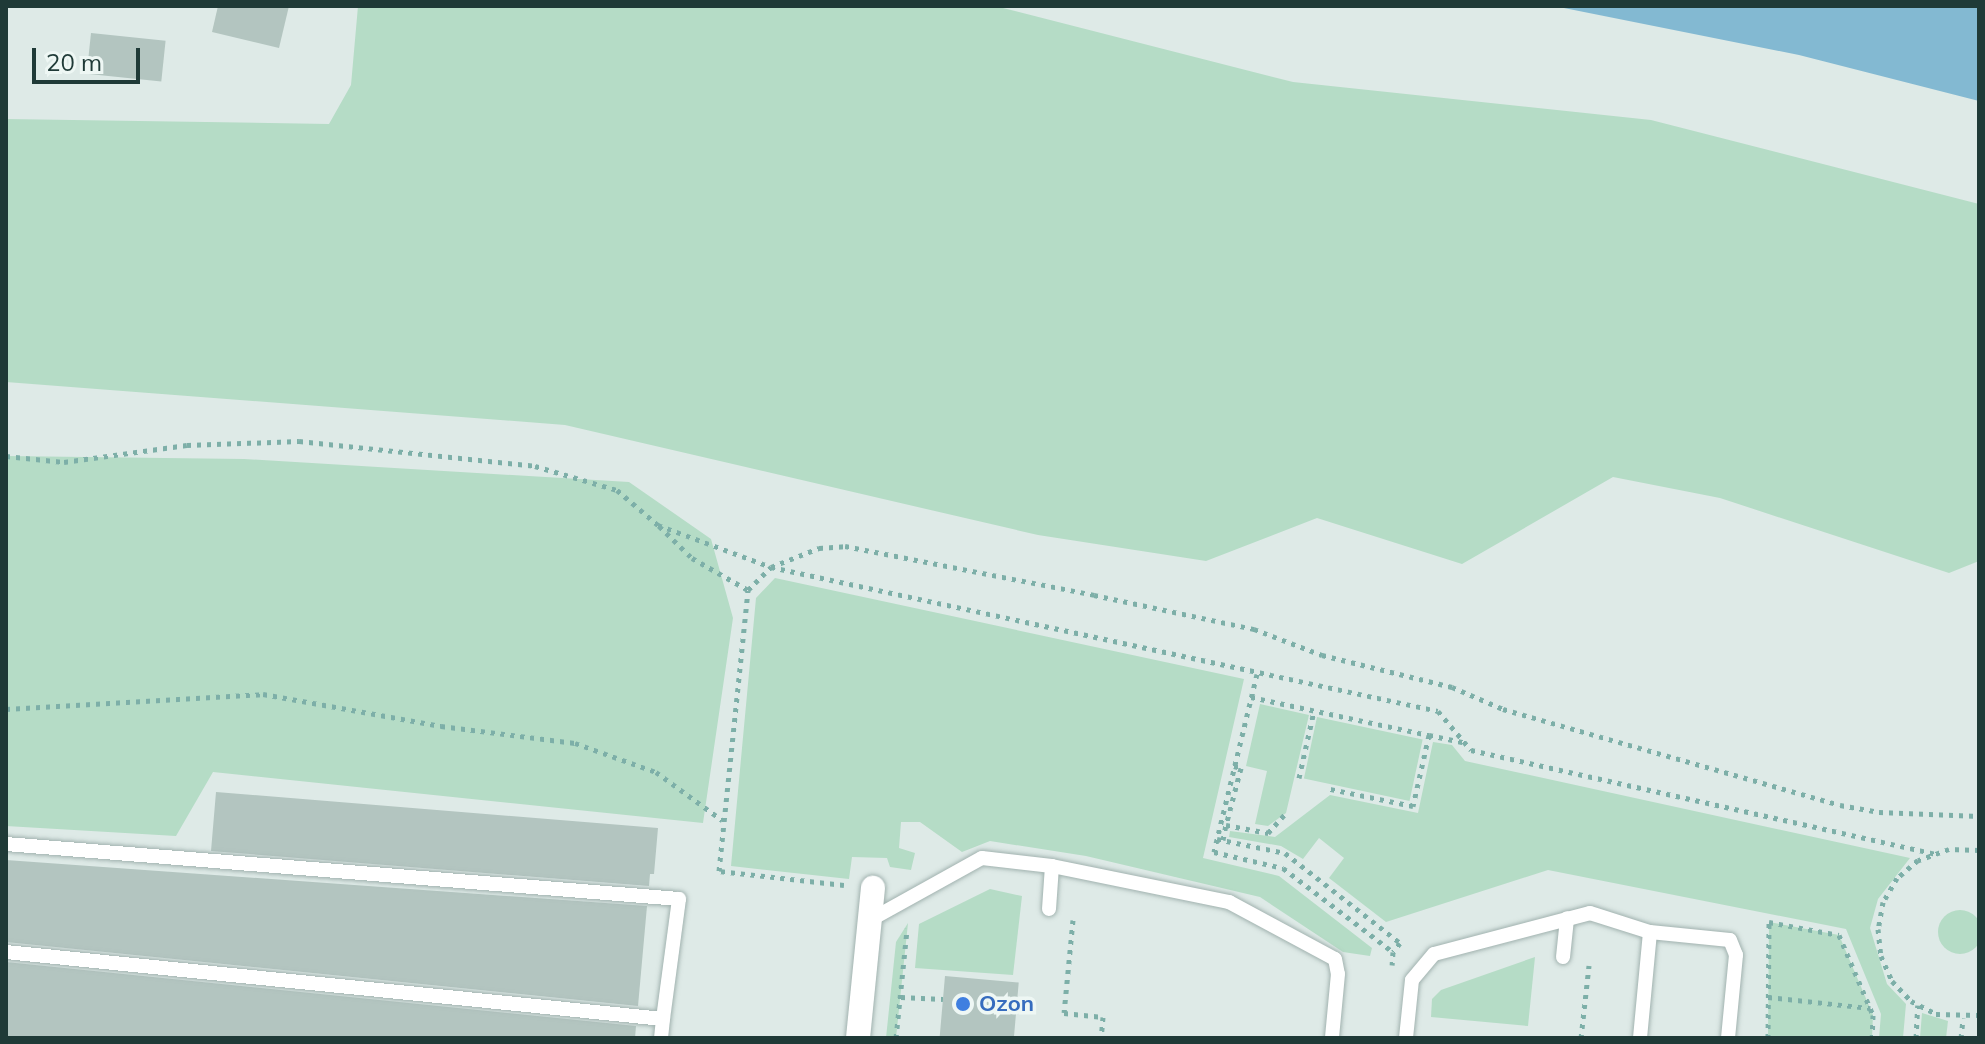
<!DOCTYPE html>
<style>
body{margin:0}
#map{position:relative;width:1985px;height:1044px;overflow:hidden;background:#deeae7;font-family:Mulish,sans-serif}
div>[style]{position:absolute}
.green>*{inset:0;background:#b5dcc6;transform-origin:0 0}
.round{border-radius:50%}
.water>*{inset:0;background:#83b9d2}
.building>*{inset:0;background:#b3c5c0;transform-origin:0 0}
.path>*{height:5px;margin-top:-2.5px;transform-origin:0;background:repeating-linear-gradient(90deg,#7dafa8 0 4px,transparent 0 10px)}
.roads{filter:drop-shadow(0 0 2px #a1b2af) drop-shadow(0 0 2px #a1b2af)}
.lane>*{height:14px;margin:-7px;padding:0 7px;transform-origin:7px;border-radius:7px;background:#fff}
.street>*{height:24px;margin:-12px;padding:0 12px;transform-origin:12px;border-radius:12px;background:#fff}
.dots>*{width:22px;height:22px;translate:-50% -50%;box-sizing:border-box;border:4px solid #eef7f4;border-radius:50%}
span{translate:-50% -50%;white-space:nowrap;text-align:center;line-height:1.15;-webkit-text-stroke:7px #eef7f4;paint-order:stroke}
.shop-label{font-size:22px;color:#366cbe;font-weight:700}
.left{translate:0 -50%;text-align:left}
.frame{position:absolute;inset:0;border:8px solid #1f3a37;pointer-events:none}
.scale{position:absolute;left:32px;top:48px;width:108px;height:36px;box-sizing:border-box;border:4px solid #1f3a37;border-top:0;padding-left:10px;font-size:24px;line-height:28px;white-space:nowrap;color:#1f3a37;-webkit-text-stroke:6px #eef7f4;paint-order:stroke}
</style>
<div id="map">
<div class="green">
<i style="clip-path:polygon(358px 6px,995px 6px,1293px 82px,1651px 120px,1979px 204px,1979px 561px,1949px 573px,1720px 498px,1613px 477px,1462px 564px,1317px 518px,1206px 561px,1038px 535px,565px 425px,6px 382px,6px 119px,329px 124px,351px 85px)"></i>
<i style="clip-path:polygon(6px 456px,244px 459px,629px 482px,711px 539px,733px 618px,703px 823px,213px 772px,176px 836px,6px 826px)"></i>
<i style="clip-path:polygon(775px 578px,1244px 679px,1203px 858px,1279px 876px,1372px 948px,1370px 956px,1343px 952px,1260px 897px,1086px 856px,990px 841px,962px 852px,920px 822px,901px 822px,899px 848px,915px 853px,911px 870px,890px 867px,887px 858px,852px 857px,849px 879px,731px 866px,756px 598px)"></i>
<i style="clip-path:polygon(1260px 704px,1309px 715px,1286px 813px,1268px 826px,1255px 824px,1267px 771px,1246px 766px)"></i>
<i style="left:1317px;top:717px;width:108px;height:63px;rotate:12deg"></i>
<i style="clip-path:polygon(1433px 742px,1452px 745px,1465px 761px,1910px 858px,1878px 899px,1870px 928px,1887px 984px,1906px 1004px,1903px 1038px,1879px 1038px,1881px 1014px,1846px 929px,1548px 870px,1386px 922px,1329px 878px,1344px 858px,1319px 838px,1303px 859px,1281px 846px,1229px 837px,1230px 831px,1275px 837px,1330px 795px,1418px 813px)"></i>
<i style="clip-path:polygon(990px 889px,1022px 896px,1013px 975px,915px 968px,919px 924px)"></i>
<i class="round" style="left:1938px;top:910px;width:44px;height:44px"></i>
<i style="clip-path:polygon(1769px 922px,1839px 935px,1873px 1015px,1872px 1038px,1768px 1038px)"></i>
<i style="clip-path:polygon(908px 923px,896px 1038px,886px 1038px,896px 942px)"></i>
<i style="clip-path:polygon(1535px 957px,1528px 1026px,1431px 1017px,1432px 999px,1441px 990px)"></i>
<i style="clip-path:polygon(1922px 1013px,1948px 1021px,1946px 1038px,1920px 1038px)"></i>
</div>
<div class="water">
<i style="clip-path:polygon(1554px 6px,1979px 6px,1979px 101px,1799px 55px)"></i>
</div>
<div class="building">
<i style="clip-path:polygon(218px 6px,289px 6px,279px 48px,212px 32px)"></i>
<i style="left:91px;top:33px;width:75px;height:41px;rotate:6deg"></i>
<i style="clip-path:polygon(216px 792px,658px 828px,654px 874px,650px 874px,649px 886px,211px 851px)"></i>
<i style="clip-path:polygon(6px 860px,647px 906px,638px 1006px,6px 942px)"></i>
<i style="clip-path:polygon(6px 962px,636px 1026px,635px 1038px,6px 1038px)"></i>
<i style="left:945px;top:976px;width:74px;height:62px;rotate:5deg"></i>
</div>
<div class="path">
<i style="left:6px;top:456px;width:58px;rotate:5.9deg"></i>
<i style="left:64px;top:462px;width:124px;rotate:-7.9deg"></i>
<i style="left:187px;top:445px;width:112px;rotate:-2deg"></i>
<i style="left:299px;top:441px;width:237px;rotate:6deg"></i>
<i style="left:535px;top:466px;width:85px;rotate:16.3deg"></i>
<i style="left:617px;top:490px;width:54px;rotate:40.5deg"></i>
<i style="left:658px;top:525px;width:121px;rotate:20.4deg"></i>
<i style="left:771px;top:567px;width:52px;rotate:-21.6deg"></i>
<i style="left:819px;top:548px;width:26px;rotate:-4deg"></i>
<i style="left:845px;top:546px;width:254px;rotate:11.1deg"></i>
<i style="left:1094px;top:595px;width:164px;rotate:12deg"></i>
<i style="left:1254px;top:629px;width:73px;rotate:20.9deg"></i>
<i style="left:1322px;top:655px;width:134px;rotate:13.8deg"></i>
<i style="left:1452px;top:687px;width:56px;rotate:23.3deg"></i>
<i style="left:1503px;top:709px;width:350px;rotate:15.9deg"></i>
<i style="left:1840px;top:805px;width:40px;rotate:10deg"></i>
<i style="left:1879px;top:812px;width:100px;rotate:2.3deg"></i>
<i style="left:659px;top:526px;width:46px;rotate:44.1deg"></i>
<i style="left:692px;top:558px;width:64px;rotate:29.7deg"></i>
<i style="left:1257px;top:674px;width:183px;rotate:103.6deg"></i>
<i style="left:1214px;top:852px;width:71px;rotate:13.1deg"></i>
<i style="left:1283px;top:868px;width:138px;rotate:37.4deg"></i>
<i style="left:1393px;top:952px;width:13px;rotate:94deg"></i>
<i style="left:1251px;top:697px;width:182px;rotate:12.1deg"></i>
<i style="left:1429px;top:735px;width:73px;rotate:102.7deg"></i>
<i style="left:1413px;top:806px;width:85px;rotate:-168.4deg"></i>
<i style="left:6px;top:709px;width:257px;rotate:-3.3deg"></i>
<i style="left:263px;top:694px;width:181px;rotate:10.2deg"></i>
<i style="left:441px;top:726px;width:135px;rotate:7.2deg"></i>
<i style="left:575px;top:743px;width:86px;rotate:19.7deg"></i>
<i style="left:656px;top:772px;width:82px;rotate:36deg"></i>
<i style="left:1429px;top:735px;width:35px;rotate:12deg"></i>
<i style="left:1234px;top:766px;width:7px;rotate:16deg"></i>
<i style="left:1241px;top:768px;width:59px;rotate:104.7deg"></i>
<i style="left:1226px;top:825px;width:43px;rotate:10.8deg"></i>
<i style="left:1268px;top:833px;width:27px;rotate:-48deg"></i>
<i style="left:1299px;top:778px;width:69px;rotate:-77.4deg"></i>
<i style="left:1217px;top:839px;width:69px;rotate:11.6deg"></i>
<i style="left:1285px;top:853px;width:146px;rotate:38deg"></i>
<i style="left:1400px;top:943px;width:11px;rotate:128deg"></i>
<i style="left:1223px;top:840px;width:15px;rotate:-79deg"></i>
<i style="left:1979px;top:850px;width:30px;rotate:-178deg"></i>
<i style="left:1949px;top:849px;width:33px;rotate:160deg"></i>
<i style="left:1918px;top:860px;width:28px;rotate:139deg"></i>
<i style="left:1897px;top:878px;width:28px;rotate:120deg"></i>
<i style="left:1883px;top:902px;width:27px;rotate:100deg"></i>
<i style="left:1878px;top:929px;width:27px;rotate:84deg"></i>
<i style="left:1881px;top:956px;width:27px;rotate:66deg"></i>
<i style="left:1892px;top:981px;width:28px;rotate:46deg"></i>
<i style="left:1911px;top:1001px;width:28px;rotate:27deg"></i>
<i style="left:1936px;top:1014px;width:43px;rotate:1.3deg"></i>
<i style="left:844px;top:885px;width:126px;rotate:-173.6deg"></i>
<i style="left:719px;top:871px;width:282px;rotate:-84.1deg"></i>
<i style="left:748px;top:590px;width:33px;rotate:-45deg"></i>
<i style="left:771px;top:567px;width:682px;rotate:12.18deg"></i>
<i style="left:1438px;top:711px;width:51px;rotate:49.8deg"></i>
<i style="left:1471px;top:750px;width:476px;rotate:12.6deg"></i>
<i style="left:1073px;top:920px;width:93px;rotate:95.5deg"></i>
<i style="left:1064px;top:1013px;width:39px;rotate:6deg"></i>
<i style="left:1103px;top:1017px;width:21px;rotate:95deg"></i>
<i style="left:901px;top:997px;width:42px;rotate:2.7deg"></i>
<i style="left:1768px;top:997px;width:103px;rotate:6.2deg"></i>
<i style="left:896px;top:1038px;width:110px;rotate:-84.2deg"></i>
<i style="left:1581px;top:1038px;width:73px;rotate:-83.7deg"></i>
<i style="left:1768px;top:1038px;width:116px;rotate:-89.5deg"></i>
<i style="left:1769px;top:922px;width:71px;rotate:10.5deg"></i>
<i style="left:1839px;top:935px;width:87px;rotate:67deg"></i>
<i style="left:1873px;top:1015px;width:23px;rotate:92deg"></i>
<i style="left:1916px;top:1038px;width:33px;rotate:-87deg"></i>
<i style="left:1961px;top:1038px;width:20px;rotate:-84deg"></i>
</div>
<div class="roads">
<div class="lane">
<i style="left:6px;top:844px;width:675px;rotate:4.67deg"></i>
<i style="left:679px;top:899px;width:121px;rotate:97.6deg"></i>
<i style="left:1049px;top:909px;width:43px;rotate:-86deg"></i>
<i style="left:870px;top:920px;width:128px;rotate:-29deg"></i>
<i style="left:982px;top:858px;width:70px;rotate:6.5deg"></i>
<i style="left:1052px;top:866px;width:181px;rotate:11.5deg"></i>
<i style="left:1229px;top:902px;width:120px;rotate:28.3deg"></i>
<i style="left:1335px;top:959px;width:15px;rotate:79deg"></i>
<i style="left:1338px;top:974px;width:64px;rotate:95.4deg"></i>
<i style="left:6px;top:952px;width:660px;rotate:5.82deg"></i>
<i style="left:663px;top:1019px;width:19px;rotate:96deg"></i>
<i style="left:1563px;top:957px;width:39px;rotate:-84deg"></i>
<i style="left:1406px;top:1038px;width:58px;rotate:-84.1deg"></i>
<i style="left:1412px;top:980px;width:34px;rotate:-50deg"></i>
<i style="left:1434px;top:954px;width:161px;rotate:-14.7deg"></i>
<i style="left:1590px;top:913px;width:63px;rotate:17.6deg"></i>
<i style="left:1650px;top:932px;width:80px;rotate:5.7deg"></i>
<i style="left:1730px;top:940px;width:16px;rotate:68deg"></i>
<i style="left:1736px;top:955px;width:83px;rotate:95.5deg"></i>
<i style="left:1640px;top:1038px;width:106px;rotate:-84.6deg"></i>
</div>
<div class="street">
<i style="left:858px;top:1038px;width:151px;rotate:-84.3deg"></i>
</div>
</div>
<div class="dots">
<i style="left:963px;top:1004px;background:#3f7fe0"></i>
</div>
<div class="shop-label">
<span class="left" style="left:979px;top:1004px">Ozon</span>
</div>
<div class="frame"></div>
<div class="scale">20 m</div>
</div>
